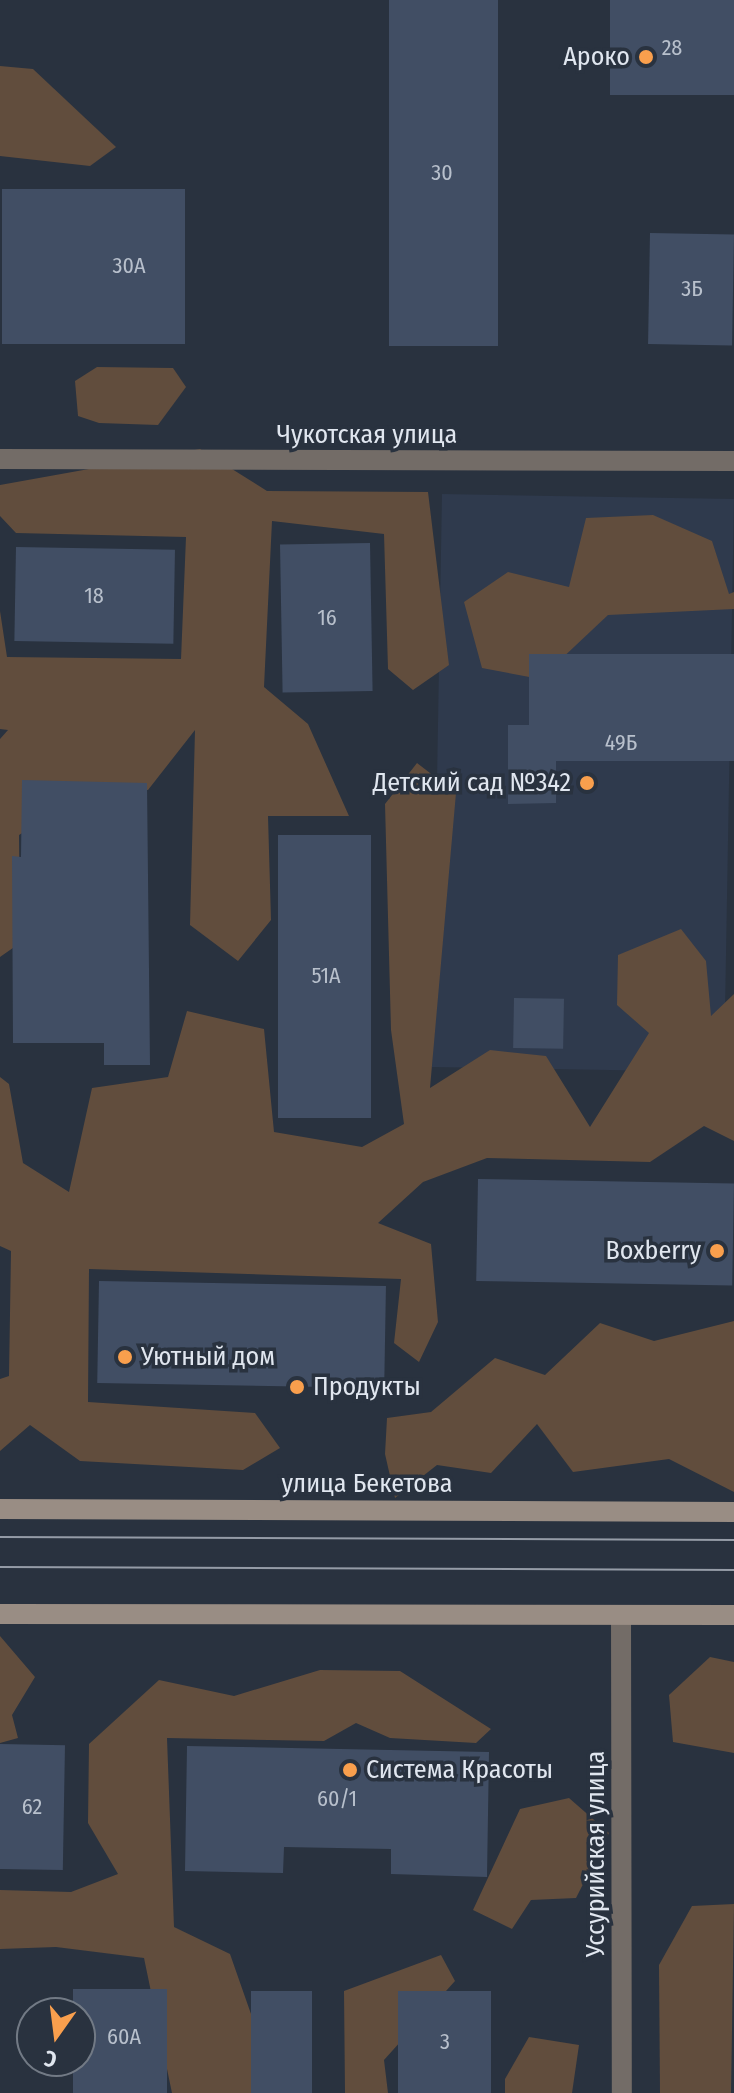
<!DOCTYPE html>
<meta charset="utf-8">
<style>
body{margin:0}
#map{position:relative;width:734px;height:2093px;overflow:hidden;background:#29323f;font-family:"Fira Sans Condensed",sans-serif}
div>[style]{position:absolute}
.built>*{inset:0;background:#2f3a4d;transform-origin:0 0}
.green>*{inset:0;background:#614d3d}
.building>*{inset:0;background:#414e64;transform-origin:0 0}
.minor>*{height:20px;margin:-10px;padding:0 10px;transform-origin:10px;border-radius:10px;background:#736c67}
.secondary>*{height:20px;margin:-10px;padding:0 10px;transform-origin:10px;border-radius:10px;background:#998d84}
.tram>*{height:2px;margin:-1px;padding:0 1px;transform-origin:1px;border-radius:1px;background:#959ca7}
.dots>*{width:22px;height:22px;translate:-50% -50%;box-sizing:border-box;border:4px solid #29323f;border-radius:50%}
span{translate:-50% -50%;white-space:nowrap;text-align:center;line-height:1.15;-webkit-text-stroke:7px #29323f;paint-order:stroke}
.number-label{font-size:22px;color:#b8c0cc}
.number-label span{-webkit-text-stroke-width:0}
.poi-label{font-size:26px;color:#e0e6ef}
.right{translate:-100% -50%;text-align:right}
.left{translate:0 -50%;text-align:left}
.street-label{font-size:26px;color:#e0e6ef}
.north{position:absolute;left:16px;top:1997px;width:80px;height:80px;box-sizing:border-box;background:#29323f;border:2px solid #727a85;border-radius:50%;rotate:194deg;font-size:22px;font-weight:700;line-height:32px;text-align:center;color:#e0e6ef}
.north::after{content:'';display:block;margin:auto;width:28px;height:36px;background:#f99f4d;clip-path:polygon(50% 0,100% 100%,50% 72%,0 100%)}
</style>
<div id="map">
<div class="built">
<i style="left:442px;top:494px;width:292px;height:573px;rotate:1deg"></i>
</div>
<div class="green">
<i style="clip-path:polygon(0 66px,33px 69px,116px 147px,90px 166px,0 156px)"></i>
<i style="clip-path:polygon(97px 367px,173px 368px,186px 387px,158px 425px,99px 423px,78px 416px,75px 381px)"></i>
<i style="clip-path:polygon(200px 449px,267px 491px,428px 492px,449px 665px,413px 690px,388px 669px,384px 534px,272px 521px,264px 687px,308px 724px,349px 816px,268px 816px,271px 920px,238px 961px,190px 925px,195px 730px,148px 790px,94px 790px,19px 835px,20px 943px,0 957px,0 739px,8px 730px,0 729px,0 611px,7px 657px,181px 659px,186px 537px,16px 533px,0 516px,0 485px)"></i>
<i style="clip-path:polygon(653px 515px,712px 541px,729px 594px,734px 592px,734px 609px,608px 615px,540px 679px,482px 668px,464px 602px,508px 572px,569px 587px,586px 518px)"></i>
<i style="clip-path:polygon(417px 763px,456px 793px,430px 1088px,490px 1050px,546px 1056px,590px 1127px,649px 1033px,617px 1005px,618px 955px,681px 929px,706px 961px,711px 1016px,734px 994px,734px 1141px,704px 1126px,650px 1162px,487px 1158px,423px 1182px,378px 1223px,431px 1244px,438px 1322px,419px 1362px,394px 1343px,401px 1279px,89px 1269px,88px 1402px,255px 1413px,280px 1448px,243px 1470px,80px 1461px,30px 1425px,0 1451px,0 1379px,9px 1376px,11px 1251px,0 1246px,0 1077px,9px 1084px,23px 1163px,69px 1192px,92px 1088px,168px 1077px,187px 1011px,264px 1029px,274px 1132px,362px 1147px,404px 1124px,391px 1030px,385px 804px)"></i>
<i style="clip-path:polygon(734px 1321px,734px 1492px,669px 1459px,573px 1472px,537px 1424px,491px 1473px,437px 1465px,395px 1498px,385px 1454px,387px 1418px,431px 1412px,495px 1358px,545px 1375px,600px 1323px,654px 1341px)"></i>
<i style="clip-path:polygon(0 1636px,35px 1677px,12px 1715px,18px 1738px,0 1743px)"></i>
<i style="clip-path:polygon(710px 1657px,734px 1662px,734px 1753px,673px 1742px,669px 1695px)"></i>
<i style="clip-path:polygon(320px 1670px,400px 1671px,491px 1729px,476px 1743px,390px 1738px,356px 1723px,324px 1741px,167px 1738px,174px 1927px,230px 1954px,277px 2088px,277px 2093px,172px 2093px,144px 1958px,56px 1947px,0 1949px,0 1890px,71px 1892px,118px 1874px,88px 1823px,89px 1744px,159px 1680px,234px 1696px)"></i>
<i style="clip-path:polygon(569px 1798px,609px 1833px,576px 1898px,531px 1900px,512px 1929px,473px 1910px,520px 1809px)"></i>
<i style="clip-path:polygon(734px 1904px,731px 2093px,660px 2093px,659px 1965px,692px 1906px)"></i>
<i style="clip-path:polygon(441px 1955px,455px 1981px,384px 2060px,388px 2093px,345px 2093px,344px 1991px)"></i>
<i style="clip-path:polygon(529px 2037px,579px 2045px,572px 2093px,505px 2093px,505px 2079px)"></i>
</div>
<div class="building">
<i style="left:389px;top:0;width:109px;height:346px"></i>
<i style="left:610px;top:0;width:124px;height:95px"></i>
<i style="left:2px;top:189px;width:183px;height:155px"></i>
<i style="left:650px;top:233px;width:84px;height:111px;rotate:1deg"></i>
<i style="left:370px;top:543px;width:148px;height:90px;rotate:89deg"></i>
<i style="left:16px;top:547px;width:159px;height:94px;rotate:1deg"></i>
<i style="clip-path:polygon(529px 654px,734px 654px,734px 761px,556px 761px,556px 803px,508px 804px,508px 725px,529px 725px)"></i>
<i style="clip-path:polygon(22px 780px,147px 783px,150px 1065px,104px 1065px,104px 1043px,13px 1043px,12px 856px,21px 857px)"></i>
<i style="left:278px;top:835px;width:93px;height:283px"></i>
<i style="left:514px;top:998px;width:50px;height:50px;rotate:1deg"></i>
<i style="left:478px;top:1179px;width:256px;height:102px;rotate:1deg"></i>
<i style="left:99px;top:1281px;width:287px;height:102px;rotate:1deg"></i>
<i style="left:0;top:1744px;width:65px;height:125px;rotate:1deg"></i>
<i style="clip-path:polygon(187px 1746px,489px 1752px,487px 1877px,391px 1874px,391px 1849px,284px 1847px,283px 1873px,185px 1871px)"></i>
<i style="clip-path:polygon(73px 1989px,167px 1989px,167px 2093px,73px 2093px,73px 2061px,80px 2061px,80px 2013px,73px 2013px)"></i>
<i style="left:251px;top:1991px;width:61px;height:102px"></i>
<i style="left:398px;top:1991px;width:93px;height:102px"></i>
</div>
<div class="minor">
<i style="left:0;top:459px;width:734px;rotate:0.16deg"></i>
<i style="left:621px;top:1615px;width:478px;rotate:89.9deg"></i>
</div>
<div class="secondary">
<i style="left:0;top:1509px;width:734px;rotate:0.23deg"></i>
<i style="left:0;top:1614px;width:734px;rotate:0.08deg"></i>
</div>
<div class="tram">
<i style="left:0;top:1537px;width:734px;rotate:0.23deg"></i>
<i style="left:0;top:1567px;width:734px;rotate:0.23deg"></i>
</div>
<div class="dots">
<i style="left:646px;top:57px;background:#f99f4d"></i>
<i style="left:587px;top:783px;background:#f99f4d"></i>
<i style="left:717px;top:1251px;background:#f99f4d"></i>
<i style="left:125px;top:1357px;background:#f99f4d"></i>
<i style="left:297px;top:1387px;background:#f99f4d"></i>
<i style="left:350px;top:1770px;background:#f99f4d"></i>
</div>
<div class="number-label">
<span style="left:672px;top:48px">28</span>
<span style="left:442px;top:173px">30</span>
<span style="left:129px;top:266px">30А</span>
<span style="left:692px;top:289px">3Б</span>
<span style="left:94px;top:596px">18</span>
<span style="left:327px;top:618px">16</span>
<span style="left:621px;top:743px">49Б</span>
<span style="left:326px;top:976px">51А</span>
<span style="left:337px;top:1799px">60/1</span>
<span style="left:32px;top:1807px">62</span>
<span style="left:124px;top:2037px">60А</span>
<span style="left:445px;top:2042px">3</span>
</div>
<div class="poi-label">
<span class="right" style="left:630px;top:57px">Ароко</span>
<span class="right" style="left:571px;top:783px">Детский сад №342</span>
<span class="right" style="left:701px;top:1251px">Boxberry</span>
<span class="left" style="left:141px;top:1357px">Уютный дом</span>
<span class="left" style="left:313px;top:1387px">Продукты</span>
<span class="left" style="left:366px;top:1770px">Система Красоты</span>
</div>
<div class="street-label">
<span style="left:367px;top:435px">Чукотская улица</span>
<span style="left:367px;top:1484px">улица Бекетова</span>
<span style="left:596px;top:1854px;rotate:-90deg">Уссурийская улица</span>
</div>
<div class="north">С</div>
</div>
